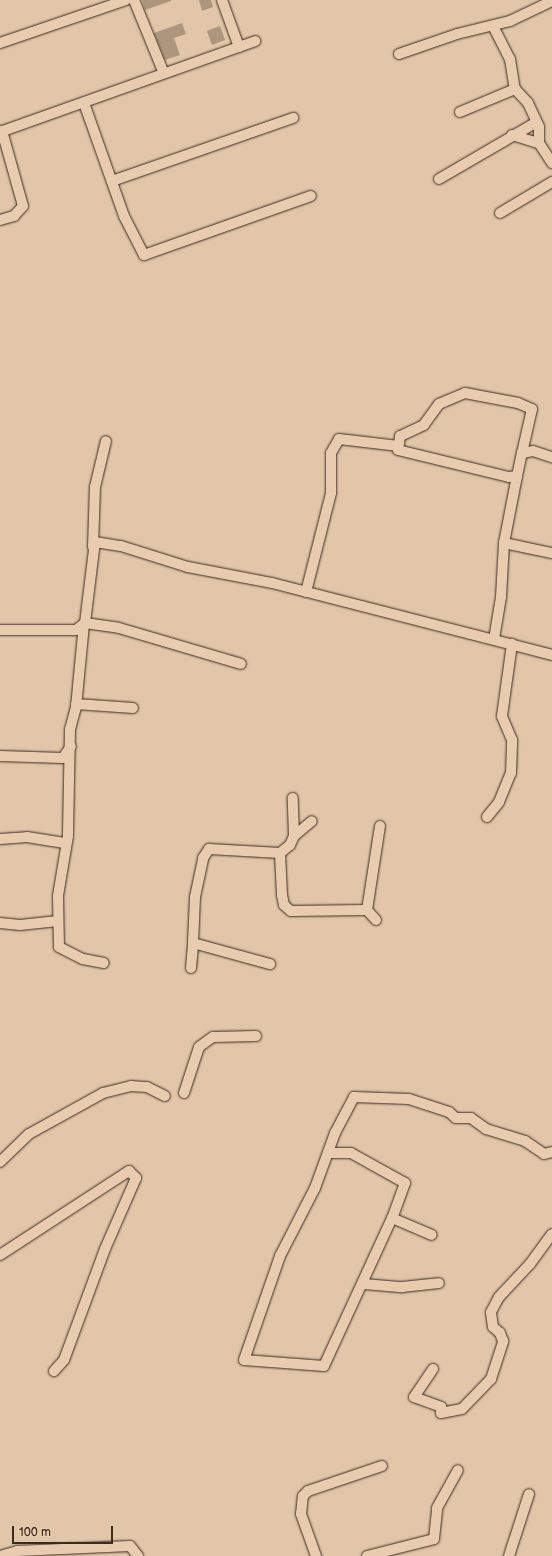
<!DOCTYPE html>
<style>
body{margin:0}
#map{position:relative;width:552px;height:1556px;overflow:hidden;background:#e2c6a9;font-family:"Balsamiq Sans",sans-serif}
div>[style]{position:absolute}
.building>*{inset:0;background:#ae967e;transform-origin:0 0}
.roads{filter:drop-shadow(0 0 1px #3b2a1e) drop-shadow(0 0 1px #3b2a1e)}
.minor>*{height:10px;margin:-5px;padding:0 5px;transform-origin:5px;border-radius:5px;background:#e9ccaf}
span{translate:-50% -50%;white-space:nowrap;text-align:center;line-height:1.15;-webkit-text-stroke:3px #e9ccaf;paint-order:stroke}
.scale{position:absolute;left:12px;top:1526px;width:101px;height:18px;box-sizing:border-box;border:2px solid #3b2a1e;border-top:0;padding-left:5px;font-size:12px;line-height:14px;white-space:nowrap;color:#3b2a1e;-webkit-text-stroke:3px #e9ccaf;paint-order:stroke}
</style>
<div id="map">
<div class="building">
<i style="clip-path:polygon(142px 0,171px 0,171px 1px,145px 10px)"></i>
<i style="clip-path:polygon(199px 0,211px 0,213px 7px,202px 11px)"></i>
<i style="clip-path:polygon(182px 23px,186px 34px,174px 38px,180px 55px,165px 60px,154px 33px)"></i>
<i style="left:220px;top:26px;width:15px;height:14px;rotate:70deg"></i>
</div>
<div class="roads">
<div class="minor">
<i style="left:134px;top:0;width:77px;rotate:67.8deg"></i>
<i style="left:222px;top:0;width:50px;rotate:70.1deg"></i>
<i style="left:493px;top:26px;width:37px;rotate:63deg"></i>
<i style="left:510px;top:59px;width:30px;rotate:81deg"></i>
<i style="left:515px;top:89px;width:19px;rotate:47deg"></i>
<i style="left:528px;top:103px;width:26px;rotate:65deg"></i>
<i style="left:539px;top:127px;width:16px;rotate:90deg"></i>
<i style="left:539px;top:143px;width:24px;rotate:57deg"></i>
<i style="left:0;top:43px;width:133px;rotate:-18.8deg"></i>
<i style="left:399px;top:54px;width:61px;rotate:-19deg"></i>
<i style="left:457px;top:34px;width:55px;rotate:-13.8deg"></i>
<i style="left:510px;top:21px;width:47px;rotate:-25.5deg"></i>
<i style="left:84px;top:103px;width:120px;rotate:70.5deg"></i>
<i style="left:124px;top:216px;width:44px;rotate:62.9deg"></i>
<i style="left:144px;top:255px;width:177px;rotate:-19.5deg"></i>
<i style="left:460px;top:112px;width:60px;rotate:-22.7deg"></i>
<i style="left:0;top:132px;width:271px;rotate:-19.6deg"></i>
<i style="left:512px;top:135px;width:28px;rotate:17deg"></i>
<i style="left:439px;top:179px;width:113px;rotate:-30.2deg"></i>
<i style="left:112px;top:181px;width:192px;rotate:-19.2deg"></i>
<i style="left:500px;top:213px;width:61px;rotate:-30.8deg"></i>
<i style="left:0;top:220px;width:15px;rotate:-16deg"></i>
<i style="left:14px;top:216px;width:13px;rotate:-48deg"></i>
<i style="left:23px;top:206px;width:78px;rotate:-105.6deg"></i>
<i style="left:522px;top:453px;width:45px;rotate:-77.2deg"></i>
<i style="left:532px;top:409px;width:15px;rotate:-157deg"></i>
<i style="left:518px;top:403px;width:54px;rotate:-169.3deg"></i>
<i style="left:465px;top:393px;width:28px;rotate:157deg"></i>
<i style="left:439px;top:404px;width:26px;rotate:126deg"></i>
<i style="left:424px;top:425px;width:26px;rotate:155deg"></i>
<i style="left:400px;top:436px;width:14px;rotate:98deg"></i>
<i style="left:398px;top:450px;width:114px;rotate:13.7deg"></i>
<i style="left:509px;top:477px;width:8px;rotate:-7deg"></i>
<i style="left:517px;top:476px;width:24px;rotate:-78deg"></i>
<i style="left:522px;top:453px;width:11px;rotate:-10deg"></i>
<i style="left:533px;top:451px;width:20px;rotate:18deg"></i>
<i style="left:517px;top:476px;width:68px;rotate:101deg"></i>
<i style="left:504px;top:543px;width:49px;rotate:11.8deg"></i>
<i style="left:93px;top:547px;width:60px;rotate:-88.1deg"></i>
<i style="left:95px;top:487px;width:47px;rotate:-76.6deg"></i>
<i style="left:306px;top:592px;width:102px;rotate:-75.8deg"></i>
<i style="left:331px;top:493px;width:40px;rotate:-90deg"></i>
<i style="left:331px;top:453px;width:16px;rotate:-60deg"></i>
<i style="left:339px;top:439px;width:60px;rotate:6.7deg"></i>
<i style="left:85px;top:623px;width:34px;rotate:8deg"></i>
<i style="left:119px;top:628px;width:127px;rotate:16.4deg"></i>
<i style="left:84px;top:624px;width:83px;rotate:95.5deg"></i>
<i style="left:76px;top:707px;width:23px;rotate:105deg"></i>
<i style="left:70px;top:729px;width:107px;rotate:91.1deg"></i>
<i style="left:68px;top:836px;width:61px;rotate:99.5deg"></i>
<i style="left:58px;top:896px;width:51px;rotate:88.9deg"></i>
<i style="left:59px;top:947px;width:27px;rotate:27deg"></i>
<i style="left:83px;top:959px;width:21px;rotate:11deg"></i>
<i style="left:0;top:630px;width:76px"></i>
<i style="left:76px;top:630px;width:11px;rotate:-38deg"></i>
<i style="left:85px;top:623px;width:82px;rotate:-83deg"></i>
<i style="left:95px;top:542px;width:26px;rotate:9deg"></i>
<i style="left:121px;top:546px;width:70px;rotate:17.4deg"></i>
<i style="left:188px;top:567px;width:86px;rotate:10.8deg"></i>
<i style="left:272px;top:583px;width:289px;rotate:14.4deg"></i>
<i style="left:494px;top:639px;width:43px;rotate:-80.5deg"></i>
<i style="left:501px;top:597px;width:54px;rotate:-86.8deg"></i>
<i style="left:76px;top:704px;width:57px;rotate:4deg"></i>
<i style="left:0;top:756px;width:63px;rotate:1.8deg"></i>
<i style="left:63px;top:758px;width:14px;rotate:-56deg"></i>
<i style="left:487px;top:817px;width:19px;rotate:-51deg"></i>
<i style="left:499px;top:802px;width:31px;rotate:-68deg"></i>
<i style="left:511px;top:773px;width:33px;rotate:-88deg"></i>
<i style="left:512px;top:740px;width:26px;rotate:-113deg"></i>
<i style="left:502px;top:716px;width:73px;rotate:-82.1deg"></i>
<i style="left:294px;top:836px;width:23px;rotate:-40deg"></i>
<i style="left:0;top:839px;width:27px;rotate:-4deg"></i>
<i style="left:27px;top:837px;width:38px;rotate:9deg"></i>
<i style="left:280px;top:853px;width:13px;rotate:-39deg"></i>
<i style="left:290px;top:845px;width:10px;rotate:-66deg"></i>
<i style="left:294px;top:836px;width:38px;rotate:-92deg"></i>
<i style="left:376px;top:920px;width:13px;rotate:-132deg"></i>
<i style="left:367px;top:910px;width:85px;rotate:-81.2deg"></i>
<i style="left:0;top:923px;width:20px;rotate:6deg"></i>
<i style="left:20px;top:925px;width:38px;rotate:-6deg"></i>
<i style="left:193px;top:943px;width:46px;rotate:-87.5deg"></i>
<i style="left:195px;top:897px;width:40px;rotate:-78deg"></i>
<i style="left:203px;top:858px;width:11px;rotate:-56deg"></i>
<i style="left:209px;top:849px;width:71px;rotate:3.2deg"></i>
<i style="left:280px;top:853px;width:42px;rotate:87.3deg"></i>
<i style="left:282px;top:895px;width:10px;rotate:79deg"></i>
<i style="left:284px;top:905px;width:9px;rotate:41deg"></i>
<i style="left:291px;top:911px;width:76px;rotate:-0.8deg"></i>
<i style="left:191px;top:968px;width:25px;rotate:-85deg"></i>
<i style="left:193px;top:943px;width:80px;rotate:15.3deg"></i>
<i style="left:184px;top:1093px;width:48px;rotate:-71.9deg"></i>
<i style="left:199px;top:1047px;width:17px;rotate:-36deg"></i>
<i style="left:213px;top:1037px;width:43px;rotate:-1.3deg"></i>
<i style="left:328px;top:1153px;width:23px"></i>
<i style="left:351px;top:1153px;width:62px;rotate:29.1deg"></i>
<i style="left:405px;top:1183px;width:37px;rotate:110deg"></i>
<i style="left:392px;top:1218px;width:43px;rotate:23deg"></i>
<i style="left:0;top:1162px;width:40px;rotate:-44deg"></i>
<i style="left:29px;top:1134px;width:85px;rotate:-29deg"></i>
<i style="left:103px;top:1093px;width:29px;rotate:-14deg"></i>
<i style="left:131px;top:1086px;width:16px;rotate:4deg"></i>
<i style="left:147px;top:1087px;width:20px;rotate:27deg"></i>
<i style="left:392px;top:1218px;width:163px;rotate:114.7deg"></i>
<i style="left:324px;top:1366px;width:80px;rotate:-175.7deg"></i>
<i style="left:244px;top:1360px;width:110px;rotate:-70.9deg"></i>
<i style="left:280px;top:1256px;width:76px;rotate:-62.8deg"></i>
<i style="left:315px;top:1188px;width:59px;rotate:-70deg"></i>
<i style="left:335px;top:1133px;width:41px;rotate:-62.2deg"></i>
<i style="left:354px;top:1097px;width:55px;rotate:2.1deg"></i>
<i style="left:409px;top:1099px;width:42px;rotate:18deg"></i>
<i style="left:449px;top:1112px;width:9px;rotate:41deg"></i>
<i style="left:456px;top:1118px;width:15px"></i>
<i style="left:471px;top:1118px;width:19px;rotate:36deg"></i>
<i style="left:486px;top:1129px;width:41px;rotate:17.1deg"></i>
<i style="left:525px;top:1141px;width:23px;rotate:34deg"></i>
<i style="left:544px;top:1154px;width:8px;rotate:-14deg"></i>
<i style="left:0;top:1255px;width:154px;rotate:-33.1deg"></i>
<i style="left:129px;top:1171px;width:10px;rotate:45deg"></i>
<i style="left:136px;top:1178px;width:77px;rotate:113.6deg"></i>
<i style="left:105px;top:1249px;width:118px;rotate:110.3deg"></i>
<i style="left:64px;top:1360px;width:15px;rotate:132deg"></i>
<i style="left:364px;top:1284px;width:38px;rotate:5deg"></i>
<i style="left:402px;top:1287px;width:37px;rotate:-6deg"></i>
<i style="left:433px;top:1369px;width:34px;rotate:124deg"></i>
<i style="left:414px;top:1397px;width:29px;rotate:20deg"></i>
<i style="left:441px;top:1407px;width:6px;rotate:90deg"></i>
<i style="left:441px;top:1413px;width:21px;rotate:-11deg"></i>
<i style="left:462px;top:1409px;width:42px;rotate:-46deg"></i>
<i style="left:491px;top:1379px;width:40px;rotate:-72deg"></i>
<i style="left:503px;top:1341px;width:9px;rotate:-111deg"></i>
<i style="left:500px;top:1333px;width:9px;rotate:-139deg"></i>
<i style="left:493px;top:1327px;width:15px;rotate:-98deg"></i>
<i style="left:491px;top:1312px;width:17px;rotate:-62deg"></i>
<i style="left:499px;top:1297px;width:45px;rotate:-46.8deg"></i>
<i style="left:530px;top:1264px;width:37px;rotate:-54deg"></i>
<i style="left:0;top:1556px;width:18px;rotate:-16deg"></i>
<i style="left:17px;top:1551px;width:113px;rotate:-2.5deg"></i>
<i style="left:130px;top:1546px;width:13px;rotate:51deg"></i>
<i style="left:316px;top:1556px;width:45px;rotate:-109.7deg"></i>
<i style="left:301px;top:1514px;width:18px;rotate:-84deg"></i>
<i style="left:303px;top:1496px;width:7px;rotate:-45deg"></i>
<i style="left:308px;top:1491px;width:78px;rotate:-18.7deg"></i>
<i style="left:367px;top:1556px;width:69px;rotate:-14.2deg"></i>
<i style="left:434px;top:1539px;width:31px;rotate:-84deg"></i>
<i style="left:437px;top:1508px;width:43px;rotate:-61.1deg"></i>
<i style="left:509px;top:1556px;width:65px;rotate:-72.1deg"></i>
</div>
</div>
<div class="scale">100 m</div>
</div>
